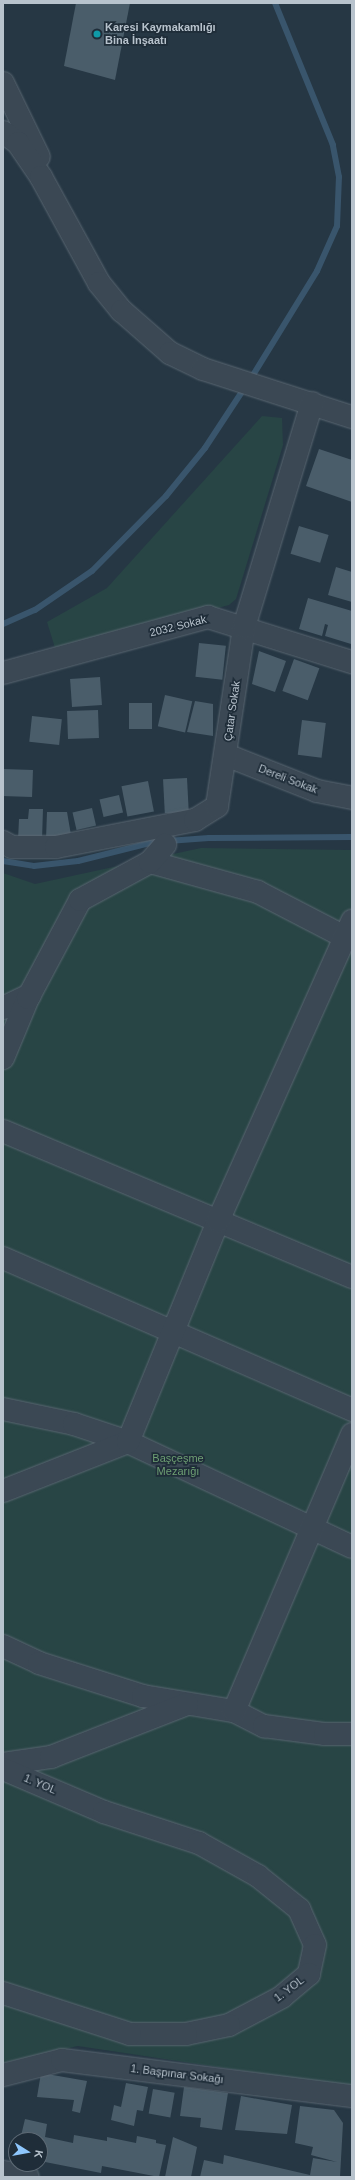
<!DOCTYPE html>
<meta charset="utf-8">
<style>
body{margin:0}
#map{position:relative;width:355px;height:2180px;overflow:hidden;background:#263744;font-family:Helvetica,sans-serif}
div>[style]{position:absolute}
.green>*{inset:0;background:#284545}
.stream>*{height:6px;margin:-3px;padding:0 3px;transform-origin:3px;border-radius:3px;background:#39556c}
.building>*{inset:0;background:#4a5d6a;transform-origin:0 0}
.roads{filter:drop-shadow(0 0 1px #596671) drop-shadow(0 0 1px #596671)}
.minor>*{height:22px;margin:-11px;padding:0 11px;transform-origin:11px;border-radius:11px;background:#3b4854}
.dots>*{width:11px;height:11px;translate:-50% -50%;box-sizing:border-box;border:2px solid #1f2d39;border-radius:50%}
span{translate:-50% -50%;white-space:nowrap;text-align:center;line-height:1.15;-webkit-text-stroke:3.5px #1f2d39;paint-order:stroke}
.poi-label{font-size:11px;color:#b8c3cd;font-weight:700}
.left{translate:0 -50%;text-align:left}
.street-label{font-size:11px;color:#b8c3cd}
.park-label{font-size:11px;color:#6e9f73}
.frame{position:absolute;inset:0;border:4px solid #b8c3cd;pointer-events:none}
.north{position:absolute;left:8px;top:2132px;width:40px;height:40px;box-sizing:border-box;background:#1f2d39;border:1px solid #5c6974;border-radius:50%;rotate:101deg;font-size:11px;font-weight:700;line-height:16px;text-align:center;color:#b8c3cd}
.north::after{content:'';display:block;margin:auto;width:14px;height:18px;background:#8ec7fd;clip-path:polygon(50% 0,100% 100%,50% 72%,0 100%)}
</style>
<div id="map">
<div class="green">
<i style="clip-path:polygon(262px 416px,282px 418px,283px 445px,236px 599px,229px 605px,56px 651px,47px 622px,107px 588px)"></i>
<i style="clip-path:polygon(201px 848px,352px 850px,352px 2087px,78px 2046px,3px 2063px,3px 873px,35px 884px)"></i>
</div>
<div class="stream">
<i style="left:250px;top:380px;width:128px;rotate:-58.4deg"></i>
<i style="left:317px;top:271px;width:49px;rotate:-66deg"></i>
<i style="left:337px;top:226px;width:49px;rotate:-87.7deg"></i>
<i style="left:339px;top:177px;width:33px;rotate:-101deg"></i>
<i style="left:333px;top:145px;width:153px;rotate:-112.2deg"></i>
<i style="left:3px;top:624px;width:35px;rotate:-24deg"></i>
<i style="left:35px;top:610px;width:69px;rotate:-34.4deg"></i>
<i style="left:92px;top:571px;width:105px;rotate:-45.4deg"></i>
<i style="left:166px;top:496px;width:62px;rotate:-50.9deg"></i>
<i style="left:205px;top:448px;width:73px;rotate:-56.7deg"></i>
<i style="left:3px;top:861px;width:31px;rotate:9deg"></i>
<i style="left:34px;top:866px;width:44px;rotate:-6.5deg"></i>
<i style="left:78px;top:861px;width:78px;rotate:-14deg"></i>
<i style="left:154px;top:842px;width:55px;rotate:-4.2deg"></i>
<i style="left:209px;top:838px;width:143px;rotate:-0.4deg"></i>
</div>
<div class="building">
<i style="clip-path:polygon(76px 3px,130px 3px,115px 80px,64px 66px)"></i>
<i style="clip-path:polygon(319px 449px,352px 460px,352px 502px,306px 486px)"></i>
<i style="left:299px;top:526px;width:31px;height:29px;rotate:17deg"></i>
<i style="clip-path:polygon(336px 567px,352px 572px,352px 602px,328px 595px)"></i>
<i style="clip-path:polygon(308px 598px,352px 611px,351px 644px,325px 636px,328px 625px,325px 624px,322px 636px,299px 629px)"></i>
<i style="left:199px;top:643px;width:27px;height:34px;rotate:6deg"></i>
<i style="clip-path:polygon(259px 651px,286px 661px,275px 692px,252px 684px)"></i>
<i style="left:294px;top:659px;width:27px;height:34px;rotate:20deg"></i>
<i style="left:100px;top:677px;width:28px;height:30px;rotate:86deg"></i>
<i style="left:165px;top:695px;width:28px;height:32px;rotate:13deg"></i>
<i style="clip-path:polygon(195px 701px,213px 704px,213px 736px,187px 732px)"></i>
<i style="left:129px;top:703px;width:23px;height:26px"></i>
<i style="left:98px;top:710px;width:28px;height:31px;rotate:88deg"></i>
<i style="left:32px;top:716px;width:30px;height:26px;rotate:6deg"></i>
<i style="left:302px;top:720px;width:24px;height:35px;rotate:7deg"></i>
<i style="left:3px;top:769px;width:30px;height:27px;rotate:2deg"></i>
<i style="left:187px;top:778px;width:34px;height:24px;rotate:87deg"></i>
<i style="left:148px;top:781px;width:31px;height:27px;rotate:79deg"></i>
<i style="left:119px;top:795px;width:18px;height:20px;rotate:77deg"></i>
<i style="left:92px;top:808px;width:18px;height:20px;rotate:77deg"></i>
<i style="clip-path:polygon(29px 809px,43px 809px,42px 840px,18px 840px,19px 819px,28px 819px)"></i>
<i style="clip-path:polygon(47px 812px,67px 812px,71px 835px,46px 839px)"></i>
<i style="clip-path:polygon(41px 2073px,87px 2081px,80px 2113px,72px 2111px,74px 2100px,37px 2097px)"></i>
<i style="clip-path:polygon(126px 2083px,148px 2087px,143px 2111px,137px 2110px,134px 2126px,111px 2120px,114px 2105px,121px 2107px)"></i>
<i style="clip-path:polygon(184px 2087px,228px 2093px,222px 2130px,200px 2127px,201px 2118px,180px 2116px)"></i>
<i style="left:153px;top:2089px;width:22px;height:25px;rotate:10deg"></i>
<i style="clip-path:polygon(241px 2096px,292px 2105px,287px 2134px,235px 2130px)"></i>
<i style="clip-path:polygon(300px 2106px,334px 2110px,343px 2123px,340px 2177px,200px 2177px,204px 2160px,223px 2164px,224px 2155px,310px 2175px,313px 2158px,337px 2162px,311px 2155px,313px 2147px,295px 2143px)"></i>
<i style="clip-path:polygon(25px 2119px,47px 2124px,45px 2137px,73px 2143px,74px 2135px,107px 2141px,107px 2137px,136px 2143px,137px 2136px,156px 2140px,156px 2143px,166px 2145px,159px 2177px,102px 2166px,101px 2173px,40px 2161px,40px 2140px,20px 2140px)"></i>
<i style="clip-path:polygon(173px 2137px,197px 2147px,191px 2177px,165px 2177px)"></i>
</div>
<div class="roads">
<div class="minor">
<i style="left:3px;top:83px;width:82px;rotate:64.1deg"></i>
<i style="left:3px;top:132px;width:19px;rotate:36deg"></i>
<i style="left:18px;top:143px;width:41px;rotate:55.9deg"></i>
<i style="left:41px;top:177px;width:121px;rotate:61.3deg"></i>
<i style="left:99px;top:283px;width:36px;rotate:51deg"></i>
<i style="left:122px;top:311px;width:64px;rotate:41.2deg"></i>
<i style="left:170px;top:353px;width:37px;rotate:26deg"></i>
<i style="left:203px;top:369px;width:157px;rotate:17.9deg"></i>
<i style="left:3px;top:673px;width:213px;rotate:-15.3deg"></i>
<i style="left:208px;top:617px;width:151px;rotate:17.4deg"></i>
<i style="left:226px;top:755px;width:98px;rotate:21.6deg"></i>
<i style="left:317px;top:791px;width:36px;rotate:11deg"></i>
<i style="left:3px;top:842px;width:10px;rotate:29deg"></i>
<i style="left:12px;top:847px;width:44px"></i>
<i style="left:56px;top:847px;width:142px;rotate:-11deg"></i>
<i style="left:195px;top:820px;width:26px;rotate:-32deg"></i>
<i style="left:217px;top:806px;width:181px;rotate:-81.4deg"></i>
<i style="left:244px;top:627px;width:234px;rotate:-73.1deg"></i>
<i style="left:150px;top:862px;width:112px;rotate:15.5deg"></i>
<i style="left:258px;top:892px;width:96px;rotate:27.4deg"></i>
<i style="left:3px;top:1008px;width:30px;rotate:-26deg"></i>
<i style="left:3px;top:1058px;width:65px;rotate:-67.4deg"></i>
<i style="left:28px;top:998px;width:111px;rotate:-62deg"></i>
<i style="left:80px;top:900px;width:80px;rotate:-28.5deg"></i>
<i style="left:150px;top:862px;width:23px;rotate:-49deg"></i>
<i style="left:3px;top:1131px;width:378px;rotate:22.7deg"></i>
<i style="left:3px;top:1258px;width:381px;rotate:23.5deg"></i>
<i style="left:3px;top:1409px;width:73px;rotate:11.9deg"></i>
<i style="left:74px;top:1424px;width:57px;rotate:18.4deg"></i>
<i style="left:128px;top:1442px;width:247px;rotate:25.1deg"></i>
<i style="left:3px;top:1491px;width:134px;rotate:-21.4deg"></i>
<i style="left:128px;top:1442px;width:239px;rotate:-67.8deg"></i>
<i style="left:218px;top:1221px;width:329px;rotate:-65.9deg"></i>
<i style="left:3px;top:1646px;width:40px;rotate:25deg"></i>
<i style="left:39px;top:1663px;width:109px;rotate:17.6deg"></i>
<i style="left:143px;top:1696px;width:92px;rotate:9.4deg"></i>
<i style="left:234px;top:1711px;width:34px;rotate:27deg"></i>
<i style="left:264px;top:1726px;width:62px;rotate:7.5deg"></i>
<i style="left:325px;top:1734px;width:27px"></i>
<i style="left:234px;top:1711px;width:301px;rotate:-66.9deg"></i>
<i style="left:3px;top:1764px;width:49px;rotate:-8.3deg"></i>
<i style="left:51px;top:1757px;width:146px;rotate:-21.3deg"></i>
<i style="left:3px;top:1769px;width:110px;rotate:23.1deg"></i>
<i style="left:104px;top:1812px;width:100px;rotate:18.1deg"></i>
<i style="left:199px;top:1843px;width:68px;rotate:29.2deg"></i>
<i style="left:258px;top:1876px;width:53px;rotate:38.8deg"></i>
<i style="left:299px;top:1909px;width:39px;rotate:66deg"></i>
<i style="left:315px;top:1945px;width:30px;rotate:102deg"></i>
<i style="left:309px;top:1974px;width:35px;rotate:140deg"></i>
<i style="left:282px;top:1997px;width:60px;rotate:152.2deg"></i>
<i style="left:229px;top:2025px;width:44px;rotate:168.2deg"></i>
<i style="left:186px;top:2034px;width:56px;rotate:180deg"></i>
<i style="left:130px;top:2034px;width:133px;rotate:-162.1deg"></i>
<i style="left:3px;top:2075px;width:61px;rotate:-14.3deg"></i>
<i style="left:62px;top:2060px;width:292px;rotate:7.1deg"></i>
<i style="left:3px;top:2172px;width:25px;rotate:11deg"></i>
</div>
</div>
<div class="dots">
<i style="left:97px;top:34px;background:#0f9aa8"></i>
</div>
<div class="poi-label">
<span class="left" style="left:105px;top:34px">Karesi Kaymakamlığı<br>Bina İnşaatı</span>
</div>
<div class="street-label">
<span style="left:178px;top:626px;rotate:-14deg">2032 Sokak</span>
<span style="left:232px;top:711px;rotate:-82deg">Çatar Sokak</span>
<span style="left:288px;top:779px;rotate:21deg">Dereli Sokak</span>
<span style="left:40px;top:1784px;rotate:23deg">1. YOL</span>
<span style="left:289px;top:1989px;rotate:-37deg">1. YOL</span>
<span style="left:177px;top:2074px;rotate:7deg">1. Başpınar Sokağı</span>
</div>
<div class="park-label">
<span style="left:178px;top:1465px">Başçeşme<br>Mezarığı</span>
</div>
<div class="frame"></div>
<div class="north">K</div>
</div>
